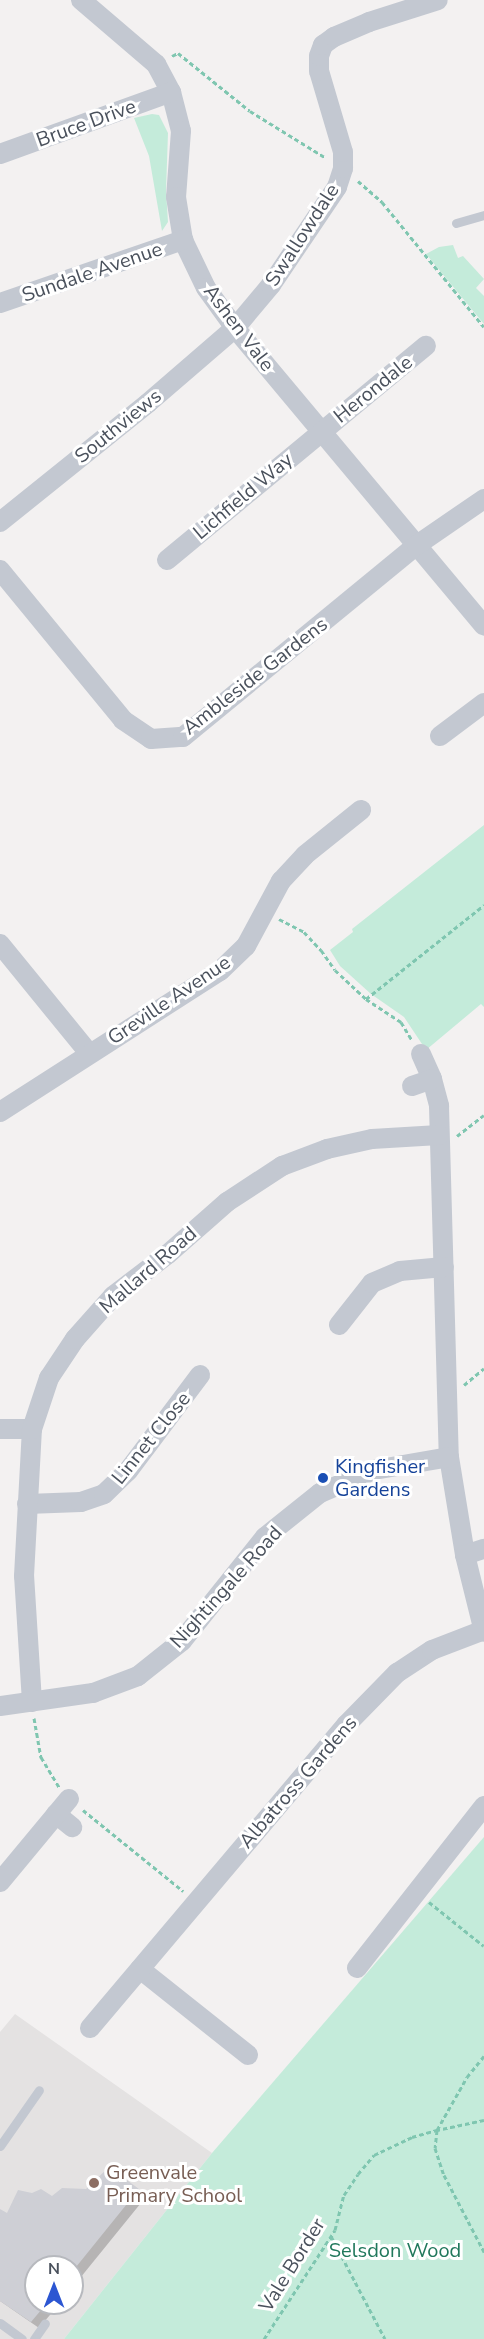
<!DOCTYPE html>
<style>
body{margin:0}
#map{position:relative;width:484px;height:2339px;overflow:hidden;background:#f3f1f1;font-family:"Nunito Sans",sans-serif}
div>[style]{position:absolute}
.education>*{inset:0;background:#e4e2e2}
.green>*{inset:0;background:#c4ebda}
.shadow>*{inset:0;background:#0003}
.building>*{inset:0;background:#cecfd5}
.path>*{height:3px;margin-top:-1.5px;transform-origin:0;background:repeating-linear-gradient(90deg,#7fc6b0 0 4.5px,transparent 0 7.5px)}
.lane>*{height:9px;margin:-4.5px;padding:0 4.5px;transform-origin:4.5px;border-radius:4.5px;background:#c3c8d1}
.street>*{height:20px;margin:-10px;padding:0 10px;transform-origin:10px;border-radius:10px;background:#c3c8d1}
.dots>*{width:16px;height:16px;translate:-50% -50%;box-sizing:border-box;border:3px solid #fff;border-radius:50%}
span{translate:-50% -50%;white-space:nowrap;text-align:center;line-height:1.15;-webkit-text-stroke:6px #fff;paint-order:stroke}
.street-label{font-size:20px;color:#4a515c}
.transit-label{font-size:20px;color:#164399}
.left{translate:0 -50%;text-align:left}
.education-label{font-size:20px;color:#785e54}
.park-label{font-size:20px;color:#21785c}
.north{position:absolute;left:24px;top:2255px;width:60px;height:60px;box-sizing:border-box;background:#fff;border:2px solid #b7b9be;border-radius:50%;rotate:0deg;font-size:16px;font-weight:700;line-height:24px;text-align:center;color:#4a515c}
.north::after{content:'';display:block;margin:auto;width:21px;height:27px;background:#2c56d2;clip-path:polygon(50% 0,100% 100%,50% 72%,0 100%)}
</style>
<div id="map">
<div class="education">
<i style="clip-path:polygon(evenodd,15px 2014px,212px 2153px,64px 2339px,0 2339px,0 2032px,15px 2014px,36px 2267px,72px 2267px,72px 2303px,36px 2303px,36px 2267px)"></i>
</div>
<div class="green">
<i style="clip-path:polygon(152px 114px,159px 115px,168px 133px,166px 191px,168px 222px,162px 231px,149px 156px,134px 118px)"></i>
<i style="clip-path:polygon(453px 245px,458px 258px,463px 256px,484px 279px,476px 288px,484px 296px,484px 324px,426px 254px,439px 247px)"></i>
<i style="clip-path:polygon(484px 825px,484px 1007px,481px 1004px,426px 1050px,404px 1017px,371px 994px,340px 966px,330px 950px,353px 932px,352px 929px)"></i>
<i style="clip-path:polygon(484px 1837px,484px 2339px,64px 2339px,212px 2153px)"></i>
</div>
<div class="shadow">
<i style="clip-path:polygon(109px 2169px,145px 2198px,72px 2288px,72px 2267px,36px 2267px,36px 2303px,60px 2303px,39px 2328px,0 2301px,0 2211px,8px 2215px,52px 2198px,86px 2191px)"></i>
</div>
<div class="building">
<i style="clip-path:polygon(109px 2167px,139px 2189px,72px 2272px,72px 2267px,36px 2267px,36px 2303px,47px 2303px,31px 2322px,0 2301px,0 2209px,7px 2213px,18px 2190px,32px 2193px,41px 2189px,52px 2196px,62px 2188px,86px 2189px)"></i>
</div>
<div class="path">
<i style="left:172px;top:56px;width:7px;rotate:-27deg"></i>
<i style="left:178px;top:53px;width:92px;rotate:38.9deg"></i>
<i style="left:250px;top:111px;width:89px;rotate:31.7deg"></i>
<i style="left:358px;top:181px;width:32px;rotate:41deg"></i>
<i style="left:382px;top:202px;width:161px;rotate:50.8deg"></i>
<i style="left:279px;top:919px;width:28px;rotate:27deg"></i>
<i style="left:304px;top:932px;width:25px;rotate:47deg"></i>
<i style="left:321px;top:950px;width:24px;rotate:55deg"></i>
<i style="left:335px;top:970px;width:42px;rotate:43.1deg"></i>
<i style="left:366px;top:999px;width:42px;rotate:33.3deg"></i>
<i style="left:401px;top:1022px;width:21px;rotate:59deg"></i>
<i style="left:366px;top:999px;width:151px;rotate:-38.5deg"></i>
<i style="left:457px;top:1136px;width:34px;rotate:-38deg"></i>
<i style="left:464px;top:1385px;width:26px;rotate:-40deg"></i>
<i style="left:34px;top:1718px;width:40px;rotate:80deg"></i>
<i style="left:41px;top:1757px;width:35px;rotate:59deg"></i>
<i style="left:83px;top:1810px;width:129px;rotate:39deg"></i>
<i style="left:429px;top:1902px;width:70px;rotate:38.7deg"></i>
<i style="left:484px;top:2120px;width:48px;rotate:168deg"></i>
<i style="left:437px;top:2130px;width:18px;rotate:96deg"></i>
<i style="left:435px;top:2148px;width:28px;rotate:72deg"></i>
<i style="left:444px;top:2175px;width:87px;rotate:62.5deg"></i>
<i style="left:331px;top:2236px;width:116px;rotate:62.3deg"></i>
<i style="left:264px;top:2339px;width:130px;rotate:-56.9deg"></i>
<i style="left:335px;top:2230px;width:36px;rotate:-76deg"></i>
<i style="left:344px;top:2195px;width:25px;rotate:-56deg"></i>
<i style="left:358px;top:2174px;width:25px;rotate:-50deg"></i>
<i style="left:374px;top:2155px;width:42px;rotate:-25.3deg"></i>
<i style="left:412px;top:2137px;width:26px;rotate:-16deg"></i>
<i style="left:437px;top:2130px;width:61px;rotate:-60.5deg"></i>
<i style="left:467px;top:2077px;width:27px;rotate:-51deg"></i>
</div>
<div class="lane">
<i style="left:456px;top:223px;width:29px;rotate:-16deg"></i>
<i style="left:0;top:2146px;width:68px;rotate:-55.1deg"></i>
<i style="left:0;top:2323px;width:27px;rotate:36deg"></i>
<i style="left:34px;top:2339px;width:19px;rotate:-55deg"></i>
</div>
<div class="street">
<i style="left:81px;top:0;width:99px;rotate:40.5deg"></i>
<i style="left:156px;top:64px;width:32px;rotate:62deg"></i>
<i style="left:171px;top:92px;width:40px;rotate:75.6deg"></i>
<i style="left:181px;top:131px;width:66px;rotate:94.3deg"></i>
<i style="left:176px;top:197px;width:44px;rotate:80.8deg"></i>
<i style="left:183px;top:240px;width:53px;rotate:64.4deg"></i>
<i style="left:206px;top:288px;width:49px;rotate:54.1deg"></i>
<i style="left:235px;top:328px;width:388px;rotate:50.1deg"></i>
<i style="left:0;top:154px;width:182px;rotate:-19.9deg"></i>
<i style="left:0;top:303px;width:194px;rotate:-19deg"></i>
<i style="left:0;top:522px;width:190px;rotate:-38.8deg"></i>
<i style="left:148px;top:403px;width:115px;rotate:-40.8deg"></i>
<i style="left:235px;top:328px;width:56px;rotate:-50.1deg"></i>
<i style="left:271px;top:285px;width:118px;rotate:-56deg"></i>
<i style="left:337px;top:187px;width:20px;rotate:-72deg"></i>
<i style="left:343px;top:168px;width:16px;rotate:-90deg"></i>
<i style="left:343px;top:152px;width:84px;rotate:-106.5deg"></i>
<i style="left:319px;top:71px;width:15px;rotate:-90deg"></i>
<i style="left:319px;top:56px;width:12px;rotate:-70deg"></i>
<i style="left:323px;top:45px;width:14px;rotate:-36deg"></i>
<i style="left:334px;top:37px;width:38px;rotate:-23deg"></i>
<i style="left:369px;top:22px;width:72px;rotate:-17.7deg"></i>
<i style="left:167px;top:560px;width:336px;rotate:-39.6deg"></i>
<i style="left:0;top:570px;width:194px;rotate:50.6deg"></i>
<i style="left:123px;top:720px;width:34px;rotate:34deg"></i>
<i style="left:151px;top:739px;width:32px;rotate:-4deg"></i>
<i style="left:183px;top:737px;width:303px;rotate:-39.4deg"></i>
<i style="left:417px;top:545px;width:81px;rotate:-34.5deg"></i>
<i style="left:440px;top:736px;width:55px;rotate:-36.9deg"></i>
<i style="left:0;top:944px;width:141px;rotate:50.8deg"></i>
<i style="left:421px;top:1054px;width:27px;rotate:66deg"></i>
<i style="left:432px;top:1079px;width:28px;rotate:75deg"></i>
<i style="left:439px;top:1106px;width:351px;rotate:88.4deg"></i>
<i style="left:449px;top:1457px;width:99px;rotate:80.7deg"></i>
<i style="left:465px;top:1555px;width:79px;rotate:76.1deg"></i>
<i style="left:412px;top:1086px;width:21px;rotate:-19deg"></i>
<i style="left:0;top:1112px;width:261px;rotate:-32.7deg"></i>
<i style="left:220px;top:971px;width:36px;rotate:-44deg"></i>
<i style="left:246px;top:946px;width:74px;rotate:-61.7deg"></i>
<i style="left:281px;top:881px;width:35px;rotate:-47deg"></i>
<i style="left:305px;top:855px;width:72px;rotate:-38.8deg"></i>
<i style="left:339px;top:1325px;width:53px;rotate:-51.8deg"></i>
<i style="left:372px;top:1283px;width:30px;rotate:-23deg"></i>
<i style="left:400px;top:1271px;width:44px;rotate:-5.2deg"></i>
<i style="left:0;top:1429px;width:32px"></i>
<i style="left:27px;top:1504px;width:54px;rotate:-2.1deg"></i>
<i style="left:81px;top:1502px;width:24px;rotate:-19deg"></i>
<i style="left:104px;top:1494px;width:33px;rotate:-44deg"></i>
<i style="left:128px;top:1471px;width:120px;rotate:-53.1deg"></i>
<i style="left:465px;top:1555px;width:20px;rotate:-18deg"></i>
<i style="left:32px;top:1702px;width:126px;rotate:-93.6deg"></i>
<i style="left:24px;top:1576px;width:147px;rotate:-86.9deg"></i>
<i style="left:32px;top:1429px;width:54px;rotate:-71.6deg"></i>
<i style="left:49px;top:1378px;width:47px;rotate:-56.3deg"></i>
<i style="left:75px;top:1339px;width:57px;rotate:-48.5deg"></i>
<i style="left:113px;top:1296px;width:69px;rotate:-37.4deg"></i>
<i style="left:168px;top:1254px;width:79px;rotate:-41.4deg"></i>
<i style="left:227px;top:1202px;width:66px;rotate:-33.2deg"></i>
<i style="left:282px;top:1166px;width:48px;rotate:-20.7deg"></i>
<i style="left:327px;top:1149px;width:46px;rotate:-12.5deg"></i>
<i style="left:372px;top:1139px;width:67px;rotate:-3.4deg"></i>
<i style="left:0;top:1706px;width:94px;rotate:-8deg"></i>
<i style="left:93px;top:1693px;width:48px;rotate:-20.7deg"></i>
<i style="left:138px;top:1676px;width:56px;rotate:-38.5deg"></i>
<i style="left:182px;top:1641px;width:133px;rotate:-51.4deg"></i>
<i style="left:265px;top:1537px;width:70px;rotate:-38.7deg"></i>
<i style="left:320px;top:1493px;width:59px;rotate:-23.1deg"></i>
<i style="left:374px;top:1470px;width:76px;rotate:-9.8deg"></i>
<i style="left:56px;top:1814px;width:21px;rotate:39deg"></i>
<i style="left:0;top:1882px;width:108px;rotate:-50.3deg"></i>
<i style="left:357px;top:1968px;width:206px;rotate:-51.9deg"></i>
<i style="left:140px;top:1969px;width:138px;rotate:38.5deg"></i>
<i style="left:90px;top:2028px;width:397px;rotate:-49.8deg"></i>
<i style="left:346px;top:1725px;width:73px;rotate:-45.6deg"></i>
<i style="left:397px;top:1673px;width:42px;rotate:-33.3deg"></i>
<i style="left:432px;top:1650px;width:56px;rotate:-21deg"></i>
</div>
<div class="dots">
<i style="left:323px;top:1478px;background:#1a4fb4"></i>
<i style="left:94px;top:2183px;background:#8d6e63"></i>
</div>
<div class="street-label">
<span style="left:86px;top:123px;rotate:-20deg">Bruce Drive</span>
<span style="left:302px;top:235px;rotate:-57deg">Swallowdale</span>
<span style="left:92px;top:272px;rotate:-19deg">Sundale Avenue</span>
<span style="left:239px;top:328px;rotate:53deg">Ashen Vale</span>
<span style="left:373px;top:389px;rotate:-39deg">Herondale</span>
<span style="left:118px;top:426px;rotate:-39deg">Southviews</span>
<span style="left:243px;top:496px;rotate:-40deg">Lichfield Way</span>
<span style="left:255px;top:676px;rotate:-38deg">Ambleside Gardens</span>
<span style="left:169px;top:1000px;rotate:-34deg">Greville Avenue</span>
<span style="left:148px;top:1270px;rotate:-41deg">Mallard Road</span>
<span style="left:151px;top:1438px;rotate:-51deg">Linnet Close</span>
<span style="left:226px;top:1587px;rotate:-48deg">Nightingale Road</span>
<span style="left:298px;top:1782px;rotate:-49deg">Albatross Gardens</span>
<span style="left:292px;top:2265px;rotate:-58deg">Vale Border</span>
</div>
<div class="transit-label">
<span class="left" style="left:335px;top:1478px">Kingfisher<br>Gardens</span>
</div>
<div class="education-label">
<span class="left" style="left:106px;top:2184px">Greenvale<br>Primary School</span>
</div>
<div class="park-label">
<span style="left:395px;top:2250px">Selsdon Wood</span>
</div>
<div class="north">N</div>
</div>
